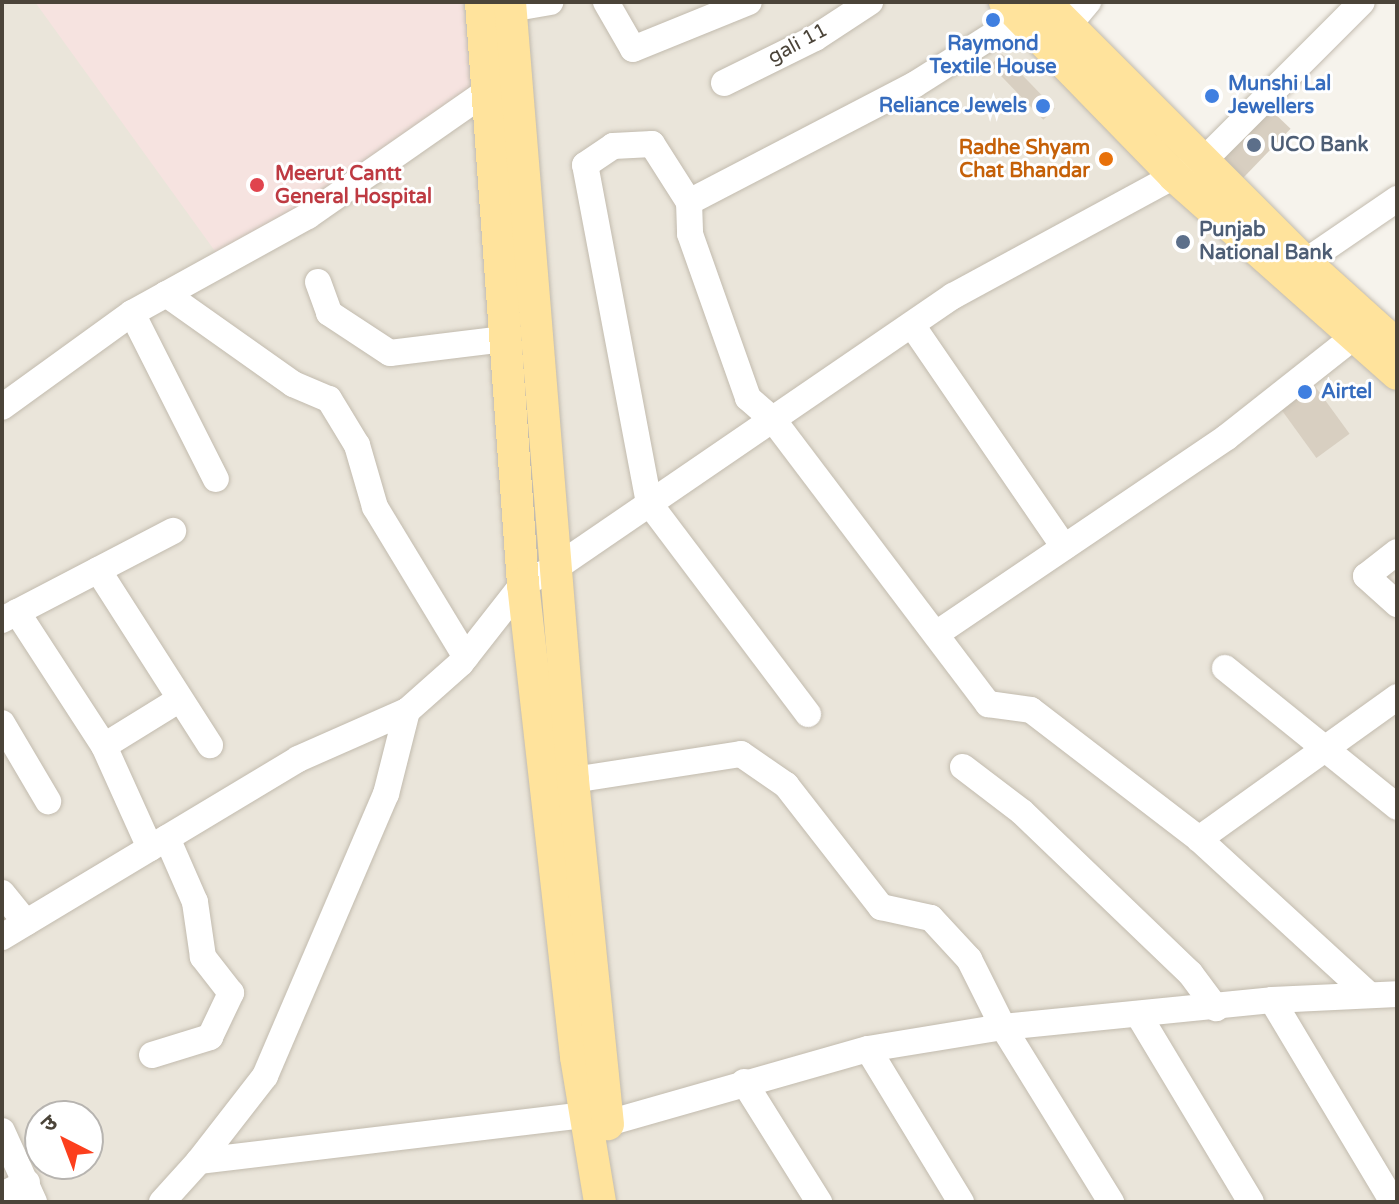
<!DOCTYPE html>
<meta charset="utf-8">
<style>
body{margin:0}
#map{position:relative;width:1399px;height:1204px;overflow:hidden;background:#f6f3ec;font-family:"Varela Round","Noto Sans Devanagari",sans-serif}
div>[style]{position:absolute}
.residential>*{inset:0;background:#eae5da}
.medical>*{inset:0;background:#f6e3e0}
.building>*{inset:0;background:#d8cfc1;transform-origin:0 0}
.roads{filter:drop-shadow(0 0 2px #c2bbae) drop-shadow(0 0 2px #c2bbae)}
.minor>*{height:26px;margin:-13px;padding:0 13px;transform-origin:13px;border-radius:13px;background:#fff}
.major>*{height:32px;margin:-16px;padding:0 16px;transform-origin:16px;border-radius:16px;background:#ffe39c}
.dots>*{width:22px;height:22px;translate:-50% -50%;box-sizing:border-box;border:4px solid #fff;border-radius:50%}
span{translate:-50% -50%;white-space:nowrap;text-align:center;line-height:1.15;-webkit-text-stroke:6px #fff;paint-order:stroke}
.street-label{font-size:20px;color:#4b4439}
.shop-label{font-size:20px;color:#366cbe;font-weight:700}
.left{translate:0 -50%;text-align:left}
.right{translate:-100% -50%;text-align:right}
.service-label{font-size:20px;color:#4e5e75;font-weight:700}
.food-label{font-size:20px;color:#c56008;font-weight:700}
.health-label{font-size:20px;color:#be3a42;font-weight:700}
.frame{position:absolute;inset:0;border:4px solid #4b4439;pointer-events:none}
.north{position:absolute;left:24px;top:1100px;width:80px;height:80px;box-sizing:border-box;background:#fff;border:2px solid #b7b4b0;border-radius:50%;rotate:318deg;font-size:22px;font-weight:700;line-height:32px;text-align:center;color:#4b4439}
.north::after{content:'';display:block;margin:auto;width:28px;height:36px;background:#fc3f1d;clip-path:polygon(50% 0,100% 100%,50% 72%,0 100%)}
</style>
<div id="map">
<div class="residential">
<i style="clip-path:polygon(evenodd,2px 2px,994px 2px,1397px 388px,1397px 1202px,2px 1202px,2px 2px,40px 1116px,88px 1116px,88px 1164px,40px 1164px,40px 1116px)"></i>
</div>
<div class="medical">
<i style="clip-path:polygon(35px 2px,463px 2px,475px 112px,220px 258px)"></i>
</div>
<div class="building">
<i style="left:1002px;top:54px;width:76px;height:16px;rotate:46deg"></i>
<i style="left:1269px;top:108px;width:30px;height:74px;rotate:44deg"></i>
<i style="left:1309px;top:378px;width:69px;height:41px;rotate:54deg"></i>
</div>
<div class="roads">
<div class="minor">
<i style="left:606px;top:2px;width:54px;rotate:60.1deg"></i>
<i style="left:633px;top:49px;width:125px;rotate:-22.1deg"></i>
<i style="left:510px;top:9px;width:41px;rotate:-9.9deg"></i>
<i style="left:1067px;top:27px;width:33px;rotate:-50deg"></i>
<i style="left:724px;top:83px;width:102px;rotate:-26.3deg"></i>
<i style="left:815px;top:38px;width:66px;rotate:-33.2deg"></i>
<i style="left:689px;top:202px;width:254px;rotate:-27.5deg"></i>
<i style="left:914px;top:85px;width:125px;rotate:-32.3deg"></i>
<i style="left:1305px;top:262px;width:112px;rotate:-34.4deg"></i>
<i style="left:318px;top:282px;width:33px;rotate:70deg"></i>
<i style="left:329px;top:313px;width:73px;rotate:33.3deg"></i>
<i style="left:390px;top:353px;width:115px;rotate:-7deg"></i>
<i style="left:166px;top:294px;width:156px;rotate:35.3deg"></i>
<i style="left:293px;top:384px;width:39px;rotate:23deg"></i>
<i style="left:329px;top:399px;width:54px;rotate:58.7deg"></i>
<i style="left:357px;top:445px;width:65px;rotate:73.8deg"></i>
<i style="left:375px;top:507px;width:175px;rotate:58.8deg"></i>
<i style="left:132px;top:313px;width:186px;rotate:63.2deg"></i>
<i style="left:912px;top:325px;width:269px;rotate:55.6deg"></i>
<i style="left:2px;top:407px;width:160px;rotate:-35.9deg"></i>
<i style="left:132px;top:313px;width:201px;rotate:-28.9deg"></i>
<i style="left:308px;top:216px;width:218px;rotate:-34.9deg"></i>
<i style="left:1397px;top:552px;width:39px;rotate:142deg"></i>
<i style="left:1366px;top:576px;width:42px;rotate:42.1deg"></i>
<i style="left:98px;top:570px;width:208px;rotate:57.4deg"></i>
<i style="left:17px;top:612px;width:160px;rotate:57deg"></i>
<i style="left:104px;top:746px;width:112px;rotate:65.7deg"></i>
<i style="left:2px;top:620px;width:193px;rotate:-27.5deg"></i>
<i style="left:939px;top:632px;width:348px;rotate:-34.1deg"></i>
<i style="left:1227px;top:437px;width:181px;rotate:-38.3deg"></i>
<i style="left:1225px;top:668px;width:221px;rotate:38.9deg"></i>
<i style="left:808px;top:714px;width:264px;rotate:-127deg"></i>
<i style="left:649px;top:503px;width:344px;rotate:-100.7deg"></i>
<i style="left:585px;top:165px;width:34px;rotate:-34deg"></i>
<i style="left:613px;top:146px;width:39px;rotate:-3deg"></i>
<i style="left:652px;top:144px;width:69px;rotate:57.5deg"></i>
<i style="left:689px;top:202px;width:32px;rotate:88deg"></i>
<i style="left:690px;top:234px;width:174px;rotate:70.5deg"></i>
<i style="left:748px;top:398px;width:35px;rotate:41deg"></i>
<i style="left:774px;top:421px;width:355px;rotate:52.9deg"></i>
<i style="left:988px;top:704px;width:43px;rotate:7.9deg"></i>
<i style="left:1031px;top:710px;width:212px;rotate:37.5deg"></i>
<i style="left:1199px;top:839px;width:231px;rotate:42.5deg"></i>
<i style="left:2px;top:723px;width:91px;rotate:59.5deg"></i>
<i style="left:104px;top:746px;width:89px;rotate:-31.7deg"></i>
<i style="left:963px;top:767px;width:74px;rotate:37.3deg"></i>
<i style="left:1022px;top:812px;width:233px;rotate:43.8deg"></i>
<i style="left:1190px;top:973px;width:44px;rotate:53.4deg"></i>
<i style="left:573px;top:780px;width:170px;rotate:-8.8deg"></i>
<i style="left:741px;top:754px;width:55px;rotate:34.6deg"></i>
<i style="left:786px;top:785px;width:155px;rotate:52.1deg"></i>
<i style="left:881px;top:907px;width:51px;rotate:12.4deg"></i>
<i style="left:931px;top:918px;width:56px;rotate:47.2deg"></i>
<i style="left:969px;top:959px;width:76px;rotate:63.4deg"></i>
<i style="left:1003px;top:1027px;width:206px;rotate:58.3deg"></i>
<i style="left:1199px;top:839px;width:244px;rotate:-35.6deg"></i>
<i style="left:2px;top:893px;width:38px;rotate:51deg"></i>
<i style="left:2px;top:937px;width:345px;rotate:-31deg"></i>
<i style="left:298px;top:759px;width:119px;rotate:-23.8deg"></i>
<i style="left:1272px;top:1000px;width:235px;rotate:59.1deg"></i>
<i style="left:1138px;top:1014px;width:219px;rotate:59deg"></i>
<i style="left:868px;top:1049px;width:179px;rotate:58.7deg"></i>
<i style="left:152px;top:1055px;width:61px;rotate:-17.2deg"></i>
<i style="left:210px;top:1037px;width:49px;rotate:-64.5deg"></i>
<i style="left:231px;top:993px;width:46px;rotate:-127.9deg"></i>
<i style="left:203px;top:957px;width:56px;rotate:-98.3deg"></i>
<i style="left:195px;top:902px;width:70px;rotate:-113.6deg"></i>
<i style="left:744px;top:1082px;width:142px;rotate:58deg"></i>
<i style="left:608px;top:1123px;width:270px;rotate:-15.9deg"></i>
<i style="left:868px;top:1049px;width:137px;rotate:-9.3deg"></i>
<i style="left:1003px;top:1027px;width:270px;rotate:-5.7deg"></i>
<i style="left:1272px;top:1000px;width:125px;rotate:-2.7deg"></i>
<i style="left:2px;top:1131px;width:78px;rotate:65.7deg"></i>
<i style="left:199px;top:1161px;width:108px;rotate:-52.2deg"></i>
<i style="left:265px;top:1076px;width:307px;rotate:-66.8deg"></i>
<i style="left:386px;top:794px;width:86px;rotate:-75.8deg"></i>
<i style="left:407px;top:711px;width:72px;rotate:-41.6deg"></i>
<i style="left:461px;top:663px;width:100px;rotate:-51.9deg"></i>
<i style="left:523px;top:584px;width:38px;rotate:-27deg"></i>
<i style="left:557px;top:567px;width:480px;rotate:-34.4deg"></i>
<i style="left:953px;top:296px;width:285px;rotate:-28.5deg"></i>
<i style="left:1204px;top:160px;width:223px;rotate:-45deg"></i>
<i style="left:2px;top:1195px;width:28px;rotate:-27deg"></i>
<i style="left:162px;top:1202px;width:55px;rotate:-47.9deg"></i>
<i style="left:199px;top:1161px;width:391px;rotate:-6.8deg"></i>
</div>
<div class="major">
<i style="left:481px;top:2px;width:584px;rotate:85.87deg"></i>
<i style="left:523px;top:584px;width:476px;rotate:83.6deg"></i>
<i style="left:576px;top:1057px;width:147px;rotate:80.6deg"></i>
<i style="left:510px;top:2px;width:781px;rotate:85.37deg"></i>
<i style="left:573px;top:780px;width:346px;rotate:84.2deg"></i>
<i style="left:1005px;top:2px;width:243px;rotate:45.8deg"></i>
<i style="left:1174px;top:176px;width:298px;rotate:41.6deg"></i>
<i style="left:1045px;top:2px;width:368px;rotate:45deg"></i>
<i style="left:1305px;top:262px;width:124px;rotate:42.1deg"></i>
</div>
</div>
<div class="dots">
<i style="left:993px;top:20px;background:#3f7fe0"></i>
<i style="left:1212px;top:96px;background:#3f7fe0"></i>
<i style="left:1043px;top:106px;background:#3f7fe0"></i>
<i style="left:1254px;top:145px;background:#5c6f8a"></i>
<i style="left:1106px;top:159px;background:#e8710a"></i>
<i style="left:257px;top:185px;background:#e0444e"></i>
<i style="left:1183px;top:242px;background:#5c6f8a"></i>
<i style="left:1305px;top:392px;background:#3f7fe0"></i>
</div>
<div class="street-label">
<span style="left:798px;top:44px;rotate:-28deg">gali 11</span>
</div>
<div class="shop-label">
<span style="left:993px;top:56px">Raymond<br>Textile House</span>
<span class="left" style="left:1228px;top:96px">Munshi Lal<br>Jewellers</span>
<span class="right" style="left:1027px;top:106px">Reliance Jewels</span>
<span class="left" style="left:1321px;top:392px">Airtel</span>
</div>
<div class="service-label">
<span class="left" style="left:1270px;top:145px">UCO Bank</span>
<span class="left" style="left:1199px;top:242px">Punjab<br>National Bank</span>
</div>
<div class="food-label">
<span class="right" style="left:1090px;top:160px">Radhe Shyam<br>Chat Bhandar</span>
</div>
<div class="health-label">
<span class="left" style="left:275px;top:186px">Meerut Cantt<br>General Hospital</span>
</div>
<div class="frame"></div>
<div class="north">उ</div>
</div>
